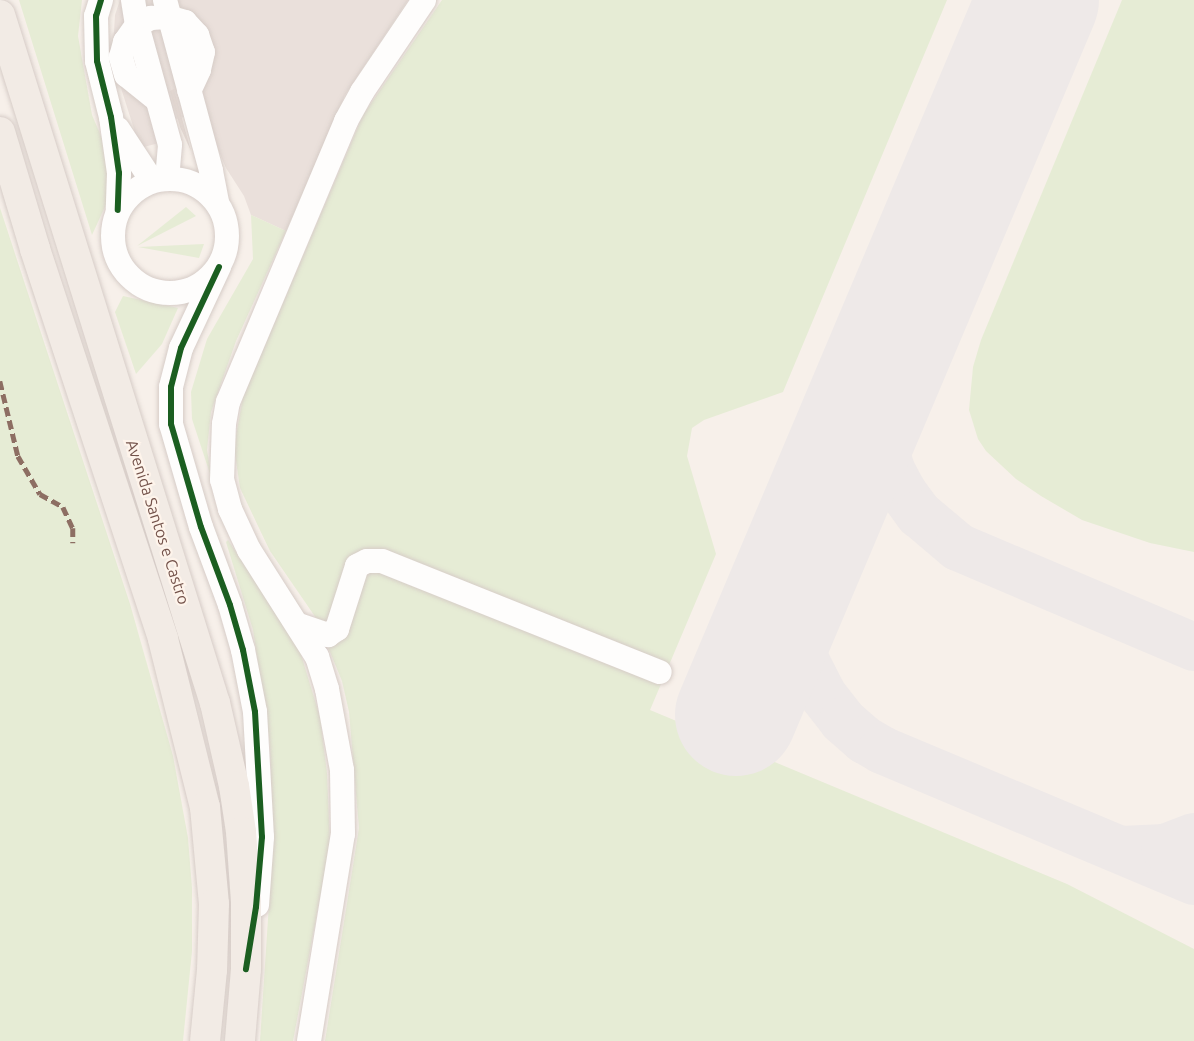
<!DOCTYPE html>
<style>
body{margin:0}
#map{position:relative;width:1194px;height:1041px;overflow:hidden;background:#f7f0ea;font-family:Ubuntu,sans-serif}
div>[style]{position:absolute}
.industrial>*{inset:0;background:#eae0db}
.green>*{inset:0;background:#e6ecd5}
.taxiway>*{height:48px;margin:-24px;padding:0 24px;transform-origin:24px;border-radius:24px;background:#eee9e8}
.runway>*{height:122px;margin:-61px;padding:0 61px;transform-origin:61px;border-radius:61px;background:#eee9e8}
.building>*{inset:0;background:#e3d8d2}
.roads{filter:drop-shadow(0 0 2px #d6ccc7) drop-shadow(0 0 2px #d6ccc7)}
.minor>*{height:24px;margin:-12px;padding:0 12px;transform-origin:12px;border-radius:12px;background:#fefdfc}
.minor>.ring{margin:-12px;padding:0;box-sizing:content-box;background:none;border:24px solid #fefdfc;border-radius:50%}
.major>*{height:30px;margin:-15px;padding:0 15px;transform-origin:15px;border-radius:15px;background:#f2ebe5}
.quiet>*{height:4.5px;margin-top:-2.25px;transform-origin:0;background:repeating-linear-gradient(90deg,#8d6e63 0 9px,transparent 0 13.5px)}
.cycleway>*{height:6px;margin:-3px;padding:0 3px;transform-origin:3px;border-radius:3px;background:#1b5e20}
span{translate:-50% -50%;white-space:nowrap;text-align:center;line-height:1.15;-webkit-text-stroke:4.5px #fef4eb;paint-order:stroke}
.street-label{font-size:16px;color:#74534b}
</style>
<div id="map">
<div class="industrial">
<i style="clip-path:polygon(120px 0,408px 0,345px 95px,286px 231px,251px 215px,244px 196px,226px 168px,202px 112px,152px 126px,159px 143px,140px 148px,121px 88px,113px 48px,115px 15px)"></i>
</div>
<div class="green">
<i style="clip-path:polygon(19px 0,82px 0,78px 36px,92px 115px,107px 150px,109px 198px,92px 235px)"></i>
<i style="clip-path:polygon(442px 0,947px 0,783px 392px,704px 420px,692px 428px,687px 456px,716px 554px,650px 710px,1067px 884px,1194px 949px,1194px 1041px,325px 1041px,359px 828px,349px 712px,342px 681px,316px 618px,270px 551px,240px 488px,234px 447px,243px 397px,363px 115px)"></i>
<i style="clip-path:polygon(1122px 0,1194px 0,1194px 552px,1150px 543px,1082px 520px,1041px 496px,1016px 479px,986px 451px,978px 439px,969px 410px,973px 367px,981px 340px)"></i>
<i style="clip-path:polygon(186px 207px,196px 216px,137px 246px)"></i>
<i style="clip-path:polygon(0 208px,130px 604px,173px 756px,188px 838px,192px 888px,192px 951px,183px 1041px,0 1041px)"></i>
<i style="clip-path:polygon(251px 215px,286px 231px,236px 341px,211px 412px,207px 450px,213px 483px,192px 419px,191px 392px,207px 339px,253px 259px)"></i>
<i style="clip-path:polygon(204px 244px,199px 258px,138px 247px)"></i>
<i style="clip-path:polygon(123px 296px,178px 308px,162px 344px,136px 374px,115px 312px)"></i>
<i style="clip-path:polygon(228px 540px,299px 648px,320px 717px,327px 773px,330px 844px,293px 1041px,260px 1041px,273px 843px,270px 744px,253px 630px,226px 542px)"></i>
</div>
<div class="taxiway">
<i style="left:890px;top:348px;width:50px;rotate:101.5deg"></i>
<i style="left:880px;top:397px;width:43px;rotate:87.3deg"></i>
<i style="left:882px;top:440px;width:31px;rotate:73deg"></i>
<i style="left:891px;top:470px;width:24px;rotate:62deg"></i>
<i style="left:902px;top:491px;width:29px;rotate:54deg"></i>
<i style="left:919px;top:514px;width:51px;rotate:40.2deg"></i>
<i style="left:958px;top:547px;width:256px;rotate:23deg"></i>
<i style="left:802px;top:563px;width:40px;rotate:97.1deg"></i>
<i style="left:797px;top:603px;width:25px;rotate:88deg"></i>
<i style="left:798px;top:628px;width:33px;rotate:78deg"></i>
<i style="left:805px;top:660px;width:38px;rotate:63deg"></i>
<i style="left:822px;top:694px;width:34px;rotate:52deg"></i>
<i style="left:843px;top:721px;width:29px;rotate:41deg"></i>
<i style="left:865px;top:740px;width:20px;rotate:30deg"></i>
<i style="left:882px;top:750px;width:338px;rotate:22.8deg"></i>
<i style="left:1122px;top:850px;width:43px;rotate:-2.7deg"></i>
<i style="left:1165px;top:848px;width:31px;rotate:-21deg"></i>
</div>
<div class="runway">
<i style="left:736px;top:715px;width:776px;rotate:-67.1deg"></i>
</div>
<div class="building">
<i style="clip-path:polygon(174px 89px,175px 93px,191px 151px,180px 127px,170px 91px)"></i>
</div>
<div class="roads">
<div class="minor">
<i style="left:101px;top:0;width:17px;rotate:107deg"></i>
<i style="left:96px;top:16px;width:45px;rotate:88.7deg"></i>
<i style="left:97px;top:61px;width:58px;rotate:76deg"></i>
<i style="left:111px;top:117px;width:57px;rotate:81.9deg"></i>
<i style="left:119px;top:173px;width:37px;rotate:92deg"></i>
<i style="left:133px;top:0;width:25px;rotate:81deg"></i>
<i style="left:137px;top:25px;width:124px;rotate:74.6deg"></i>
<i style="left:170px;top:145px;width:33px;rotate:95deg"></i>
<i style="left:165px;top:0;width:177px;rotate:74.9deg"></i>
<i style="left:211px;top:171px;width:32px;rotate:79deg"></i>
<i style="left:156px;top:99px;width:38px;rotate:-141deg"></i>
<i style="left:126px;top:75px;width:19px;rotate:-106deg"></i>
<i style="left:121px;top:57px;width:16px;rotate:-75deg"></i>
<i style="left:125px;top:42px;width:21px;rotate:-55deg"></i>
<i style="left:137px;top:25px;width:16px;rotate:-27deg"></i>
<i style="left:151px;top:18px;width:17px;rotate:-3deg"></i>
<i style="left:168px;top:17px;width:18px;rotate:16deg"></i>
<i style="left:185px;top:22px;width:18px;rotate:47deg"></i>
<i style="left:197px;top:35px;width:18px;rotate:71deg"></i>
<i style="left:203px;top:52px;width:18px;rotate:103deg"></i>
<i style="left:199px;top:70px;width:23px;rotate:115deg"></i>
<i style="left:118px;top:129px;width:62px;rotate:56.8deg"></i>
<i class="ring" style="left:113px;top:179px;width:90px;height:90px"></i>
<i style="left:219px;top:267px;width:89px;rotate:115.1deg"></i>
<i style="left:181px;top:348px;width:40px;rotate:104.4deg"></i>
<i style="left:171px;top:387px;width:37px;rotate:90deg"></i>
<i style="left:171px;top:424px;width:107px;rotate:73.8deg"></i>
<i style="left:201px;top:527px;width:83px;rotate:69.6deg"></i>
<i style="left:230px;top:605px;width:47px;rotate:73.9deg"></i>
<i style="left:243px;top:650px;width:63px;rotate:79deg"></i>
<i style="left:255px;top:712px;width:125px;rotate:86.8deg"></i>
<i style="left:262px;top:837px;width:68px;rotate:94.2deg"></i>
<i style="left:299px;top:625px;width:31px;rotate:19deg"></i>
<i style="left:328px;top:635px;width:11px;rotate:-34deg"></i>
<i style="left:337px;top:629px;width:66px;rotate:-72.4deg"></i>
<i style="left:357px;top:566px;width:11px;rotate:-27deg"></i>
<i style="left:367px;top:561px;width:15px"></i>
<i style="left:382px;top:561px;width:299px;rotate:21.8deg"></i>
<i style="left:309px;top:1041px;width:210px;rotate:-80.7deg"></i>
<i style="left:343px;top:834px;width:64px;rotate:-90.9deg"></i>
<i style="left:342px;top:770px;width:82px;rotate:-100.5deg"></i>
<i style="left:327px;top:689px;width:34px;rotate:-107deg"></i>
<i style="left:317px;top:657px;width:127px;rotate:-122.4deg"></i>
<i style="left:249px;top:550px;width:45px;rotate:-114.9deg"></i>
<i style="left:230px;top:509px;width:30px;rotate:-105deg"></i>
<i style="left:222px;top:480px;width:56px;rotate:-88deg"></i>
<i style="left:224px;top:424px;width:22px;rotate:-80deg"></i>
<i style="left:228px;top:402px;width:305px;rotate:-67.2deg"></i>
<i style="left:346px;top:121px;width:33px;rotate:-61deg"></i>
<i style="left:362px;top:92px;width:111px;rotate:-56deg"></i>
</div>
<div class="major">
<i style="left:0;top:15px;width:721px;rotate:72.65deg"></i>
<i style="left:215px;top:703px;width:85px;rotate:77.1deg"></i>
<i style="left:234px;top:786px;width:47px;rotate:81.3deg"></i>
<i style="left:241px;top:832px;width:70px;rotate:85.9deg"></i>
<i style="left:246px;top:902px;width:67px;rotate:90deg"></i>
<i style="left:246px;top:969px;width:72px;rotate:94.8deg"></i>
<i style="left:0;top:132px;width:122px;rotate:73.3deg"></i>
<i style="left:35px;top:249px;width:410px;rotate:71.8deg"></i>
<i style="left:163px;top:639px;width:173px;rotate:76deg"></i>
<i style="left:205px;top:807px;width:97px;rotate:84.7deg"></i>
<i style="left:214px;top:904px;width:66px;rotate:91.7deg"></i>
<i style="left:212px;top:970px;width:71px;rotate:95.6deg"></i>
</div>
</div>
<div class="quiet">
<i style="left:0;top:381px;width:77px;rotate:76.5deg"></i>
<i style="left:18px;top:456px;width:44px;rotate:59.9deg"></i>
<i style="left:40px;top:494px;width:26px;rotate:29deg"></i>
<i style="left:63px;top:507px;width:23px;rotate:65deg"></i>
<i style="left:73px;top:528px;width:15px;rotate:90deg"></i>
</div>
<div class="cycleway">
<i style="left:101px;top:0;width:17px;rotate:107deg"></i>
<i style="left:96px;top:16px;width:45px;rotate:88.7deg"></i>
<i style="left:97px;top:61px;width:58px;rotate:76deg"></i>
<i style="left:111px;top:117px;width:57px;rotate:81.9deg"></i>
<i style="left:119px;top:173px;width:37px;rotate:92deg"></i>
<i style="left:219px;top:267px;width:89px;rotate:115.1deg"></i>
<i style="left:181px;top:348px;width:40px;rotate:104.4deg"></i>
<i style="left:171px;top:387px;width:37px;rotate:90deg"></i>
<i style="left:171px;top:424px;width:107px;rotate:73.8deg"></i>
<i style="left:201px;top:527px;width:83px;rotate:69.6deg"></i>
<i style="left:230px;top:605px;width:47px;rotate:73.9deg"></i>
<i style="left:243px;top:650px;width:63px;rotate:79deg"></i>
<i style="left:255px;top:712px;width:125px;rotate:86.8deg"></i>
<i style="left:262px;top:837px;width:70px;rotate:94.9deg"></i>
<i style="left:256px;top:907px;width:63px;rotate:99.2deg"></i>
</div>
<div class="street-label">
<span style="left:158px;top:522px;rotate:72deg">Avenida Santos e Castro</span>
</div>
</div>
